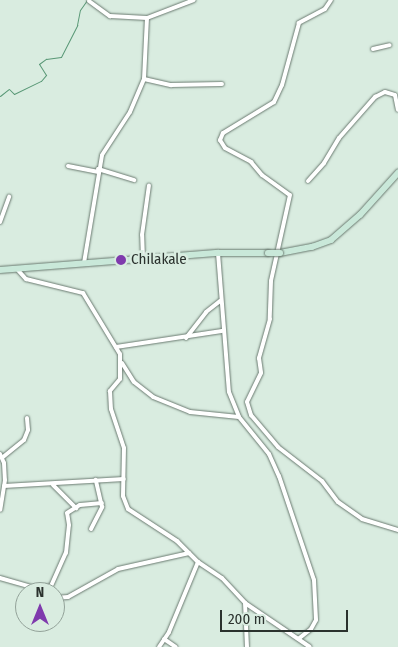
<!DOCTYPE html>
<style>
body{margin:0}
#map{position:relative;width:398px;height:647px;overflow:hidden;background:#d9ece0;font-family:"Fira Sans Condensed",sans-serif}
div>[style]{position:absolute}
.stream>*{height:1px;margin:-0.5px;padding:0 0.5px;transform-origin:0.5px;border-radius:0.5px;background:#599876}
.roads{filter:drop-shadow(0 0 1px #6a7a70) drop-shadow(0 0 1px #6a7a70)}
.street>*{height:4px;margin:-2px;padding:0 2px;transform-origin:2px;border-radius:2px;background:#fff}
.secondary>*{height:5.5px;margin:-2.75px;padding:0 2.75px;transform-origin:2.75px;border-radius:2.75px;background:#c9e8d9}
.bridges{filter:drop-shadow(0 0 1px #6a7a70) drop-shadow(0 0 1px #6a7a70)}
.secondary-bridge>*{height:5.5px;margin:-2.75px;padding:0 2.75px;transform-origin:2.75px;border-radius:2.75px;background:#c9e8d9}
.dots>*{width:14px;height:14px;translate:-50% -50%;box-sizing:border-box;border:2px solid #d9ece0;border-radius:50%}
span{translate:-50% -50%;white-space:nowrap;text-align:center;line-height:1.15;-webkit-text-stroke:5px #d9ece0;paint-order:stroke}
.poi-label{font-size:15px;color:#2b322e}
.left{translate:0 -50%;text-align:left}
.north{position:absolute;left:15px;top:582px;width:50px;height:50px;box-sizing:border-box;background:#d9ece0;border:1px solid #93a299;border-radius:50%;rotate:0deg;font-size:14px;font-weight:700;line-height:20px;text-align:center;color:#2b322e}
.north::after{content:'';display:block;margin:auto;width:18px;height:22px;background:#7f3aad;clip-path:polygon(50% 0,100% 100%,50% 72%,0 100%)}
.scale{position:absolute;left:220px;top:610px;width:128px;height:22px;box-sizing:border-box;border:2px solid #2b322e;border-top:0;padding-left:6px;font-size:15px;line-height:18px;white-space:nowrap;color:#2b322e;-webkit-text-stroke:4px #d9ece0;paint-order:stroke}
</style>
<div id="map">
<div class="stream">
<i style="left:0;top:96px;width:11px;rotate:-38deg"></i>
<i style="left:9px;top:89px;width:7px;rotate:45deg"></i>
<i style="left:14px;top:94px;width:30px;rotate:-26deg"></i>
<i style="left:41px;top:81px;width:8px;rotate:-50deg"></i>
<i style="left:46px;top:75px;width:13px;rotate:-122deg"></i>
<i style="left:39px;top:64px;width:9px;rotate:-36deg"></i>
<i style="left:46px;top:59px;width:15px;rotate:-8deg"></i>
<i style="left:61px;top:57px;width:36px;rotate:-63deg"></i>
<i style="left:77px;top:25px;width:15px;rotate:-79deg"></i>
<i style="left:80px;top:10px;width:12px;rotate:-55deg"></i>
</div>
<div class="roads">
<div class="street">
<i style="left:331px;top:0;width:11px;rotate:124deg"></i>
<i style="left:325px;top:9px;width:30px;rotate:152deg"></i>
<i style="left:299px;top:23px;width:64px;rotate:105.3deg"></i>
<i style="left:282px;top:85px;width:19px;rotate:115deg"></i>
<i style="left:274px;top:102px;width:60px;rotate:148.7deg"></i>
<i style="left:223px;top:133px;width:8px;rotate:113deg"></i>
<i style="left:220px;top:140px;width:9px;rotate:58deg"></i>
<i style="left:225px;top:148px;width:30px;rotate:28deg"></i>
<i style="left:251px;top:162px;width:17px;rotate:50deg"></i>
<i style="left:262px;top:175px;width:34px;rotate:36deg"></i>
<i style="left:290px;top:195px;width:88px;rotate:102.5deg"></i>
<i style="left:271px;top:281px;width:38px;rotate:92deg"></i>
<i style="left:270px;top:319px;width:41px;rotate:105.8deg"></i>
<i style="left:259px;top:358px;width:15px;rotate:82deg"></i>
<i style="left:261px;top:373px;width:32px;rotate:116deg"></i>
<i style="left:247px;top:402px;width:14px;rotate:73deg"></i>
<i style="left:251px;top:415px;width:42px;rotate:49.8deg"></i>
<i style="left:278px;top:447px;width:56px;rotate:37.7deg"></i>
<i style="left:322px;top:481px;width:26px;rotate:53deg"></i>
<i style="left:338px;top:502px;width:29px;rotate:35deg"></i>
<i style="left:362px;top:519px;width:38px;rotate:17deg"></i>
<i style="left:89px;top:1px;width:26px;rotate:36deg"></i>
<i style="left:110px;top:16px;width:37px;rotate:3deg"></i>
<i style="left:147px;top:18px;width:50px;rotate:-21deg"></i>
<i style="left:373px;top:49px;width:17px;rotate:-13deg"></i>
<i style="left:144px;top:79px;width:28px;rotate:13deg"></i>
<i style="left:171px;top:85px;width:51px;rotate:-1.1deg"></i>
<i style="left:395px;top:95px;width:15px;rotate:79deg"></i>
<i style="left:68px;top:166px;width:31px;rotate:11deg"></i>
<i style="left:98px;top:169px;width:38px;rotate:17deg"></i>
<i style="left:308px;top:181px;width:24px;rotate:-48deg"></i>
<i style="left:324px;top:163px;width:29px;rotate:-59deg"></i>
<i style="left:339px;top:138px;width:55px;rotate:-48.7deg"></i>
<i style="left:375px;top:97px;width:11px;rotate:-27deg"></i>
<i style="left:385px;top:92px;width:10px;rotate:17deg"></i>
<i style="left:0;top:222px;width:27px;rotate:-70deg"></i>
<i style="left:218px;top:253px;width:139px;rotate:85.5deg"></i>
<i style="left:229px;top:392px;width:27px;rotate:68deg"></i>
<i style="left:239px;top:417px;width:48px;rotate:51deg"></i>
<i style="left:269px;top:454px;width:24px;rotate:66deg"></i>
<i style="left:279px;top:476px;width:110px;rotate:71.4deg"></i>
<i style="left:314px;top:580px;width:40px;rotate:87.1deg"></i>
<i style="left:316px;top:620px;width:10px;rotate:119deg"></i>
<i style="left:311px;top:629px;width:16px;rotate:142deg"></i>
<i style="left:143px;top:259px;width:24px;rotate:-92deg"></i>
<i style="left:142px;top:235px;width:50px;rotate:-82deg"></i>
<i style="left:84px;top:263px;width:109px;rotate:-80.5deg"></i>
<i style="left:102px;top:155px;width:51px;rotate:-56.9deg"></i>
<i style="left:130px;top:112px;width:36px;rotate:-67deg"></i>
<i style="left:144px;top:79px;width:61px;rotate:-87.2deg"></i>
<i style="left:16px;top:268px;width:15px;rotate:48deg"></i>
<i style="left:26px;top:279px;width:59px;rotate:13.8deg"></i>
<i style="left:83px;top:293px;width:71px;rotate:58.8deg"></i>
<i style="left:120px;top:354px;width:25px;rotate:90deg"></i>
<i style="left:120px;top:379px;width:16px;rotate:130deg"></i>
<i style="left:110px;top:391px;width:18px;rotate:87deg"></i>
<i style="left:111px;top:409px;width:41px;rotate:71.6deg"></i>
<i style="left:124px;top:448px;width:48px;rotate:91.2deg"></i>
<i style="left:123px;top:496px;width:14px;rotate:69deg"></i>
<i style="left:128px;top:509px;width:59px;rotate:33.1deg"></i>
<i style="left:177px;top:541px;width:30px;rotate:45deg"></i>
<i style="left:198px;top:562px;width:29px;rotate:34deg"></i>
<i style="left:222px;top:578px;width:34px;rotate:47deg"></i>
<i style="left:245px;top:603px;width:78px;rotate:34.1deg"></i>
<i style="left:186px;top:338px;width:33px;rotate:-52deg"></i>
<i style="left:206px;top:312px;width:18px;rotate:-38deg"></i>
<i style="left:116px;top:347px;width:107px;rotate:-8.6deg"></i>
<i style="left:122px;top:363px;width:22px;rotate:58deg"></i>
<i style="left:134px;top:382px;width:24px;rotate:38deg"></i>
<i style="left:153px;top:397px;width:40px;rotate:22deg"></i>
<i style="left:190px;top:412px;width:49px;rotate:5.8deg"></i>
<i style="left:0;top:454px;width:10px;rotate:66deg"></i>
<i style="left:4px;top:463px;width:17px;rotate:87deg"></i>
<i style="left:5px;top:480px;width:30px;rotate:99deg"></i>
<i style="left:3px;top:457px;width:27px;rotate:-39deg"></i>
<i style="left:24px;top:440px;width:11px;rotate:-68deg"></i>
<i style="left:28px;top:430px;width:12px;rotate:-95deg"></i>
<i style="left:53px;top:485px;width:33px;rotate:45deg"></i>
<i style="left:4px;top:486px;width:120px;rotate:-3.3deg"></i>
<i style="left:91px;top:529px;width:25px;rotate:-63deg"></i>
<i style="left:102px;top:507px;width:28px;rotate:-103deg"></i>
<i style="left:0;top:578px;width:36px;rotate:16deg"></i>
<i style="left:35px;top:588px;width:16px;rotate:-7deg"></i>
<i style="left:51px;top:586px;width:36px;rotate:-66deg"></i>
<i style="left:66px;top:553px;width:28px;rotate:-84deg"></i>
<i style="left:69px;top:525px;width:12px;rotate:-99deg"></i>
<i style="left:67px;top:513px;width:15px;rotate:-32deg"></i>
<i style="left:80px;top:505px;width:22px;rotate:-5deg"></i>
<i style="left:55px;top:598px;width:13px;rotate:-4deg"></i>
<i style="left:68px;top:597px;width:57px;rotate:-29.2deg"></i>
<i style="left:118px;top:569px;width:73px;rotate:-12.7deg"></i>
<i style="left:245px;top:603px;width:44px;rotate:87.4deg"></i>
<i style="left:164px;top:639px;width:14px;rotate:34deg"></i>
<i style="left:159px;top:647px;width:18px;rotate:-56deg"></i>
<i style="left:169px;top:632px;width:76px;rotate:-67.5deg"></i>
</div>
<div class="secondary">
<i style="left:280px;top:253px;width:33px;rotate:-11deg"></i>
<i style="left:312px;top:247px;width:20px;rotate:-20deg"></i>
<i style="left:331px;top:240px;width:38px;rotate:-41deg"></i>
<i style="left:360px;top:215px;width:57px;rotate:-47.9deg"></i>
<i style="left:0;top:270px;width:219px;rotate:-4.5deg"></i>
<i style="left:218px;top:253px;width:50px"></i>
</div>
</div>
<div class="bridges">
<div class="secondary-bridge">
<i style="left:268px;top:253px;width:12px"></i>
</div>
</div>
<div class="dots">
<i style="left:121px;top:260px;background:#7f3aad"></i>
</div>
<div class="poi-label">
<span class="left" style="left:131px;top:260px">Chilakale</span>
</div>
<div class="north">N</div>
<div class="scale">200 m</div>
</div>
